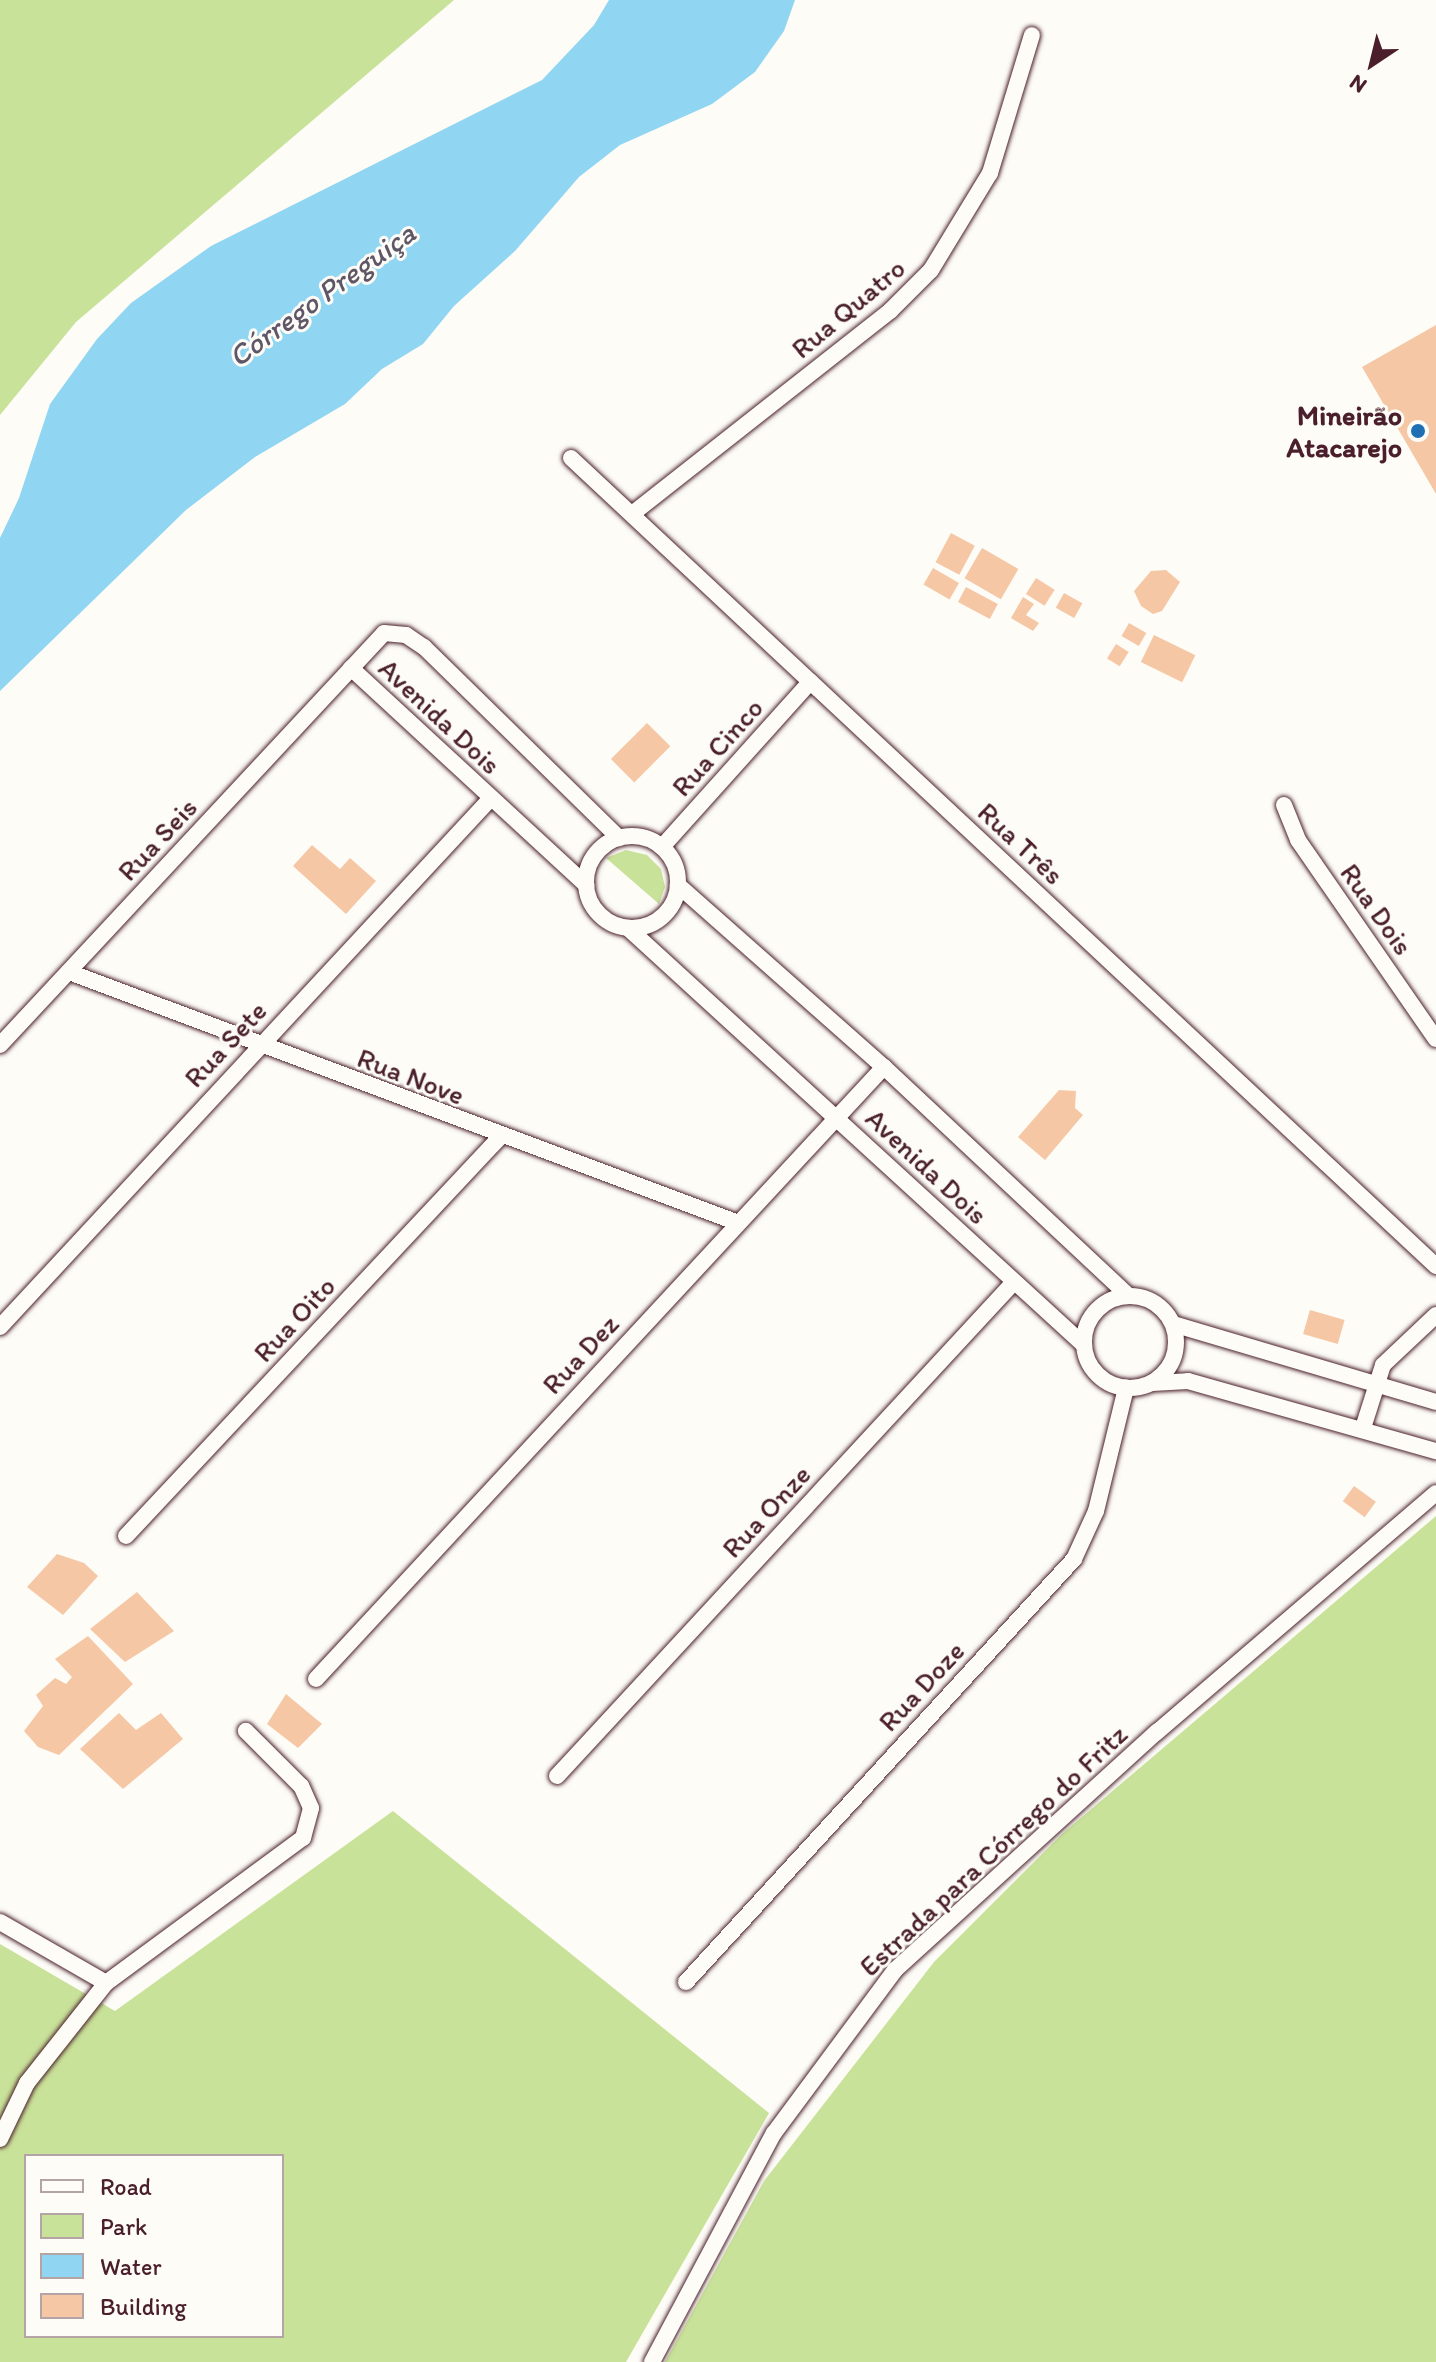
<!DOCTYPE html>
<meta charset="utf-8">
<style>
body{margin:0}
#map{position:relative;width:1436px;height:2362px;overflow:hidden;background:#fdfcf7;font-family:Itim,sans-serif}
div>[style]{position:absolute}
.green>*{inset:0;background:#c9e299}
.water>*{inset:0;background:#90d5f2}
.building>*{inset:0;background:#f6c7a5;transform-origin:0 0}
.roads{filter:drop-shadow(0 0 2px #4a1f2b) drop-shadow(0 0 2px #4a1f2b)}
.minor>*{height:16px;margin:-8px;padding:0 8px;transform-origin:8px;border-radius:8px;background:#fdfcf7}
.minor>.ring{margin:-8px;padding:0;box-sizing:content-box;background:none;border:16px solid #fdfcf7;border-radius:50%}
.dots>*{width:22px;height:22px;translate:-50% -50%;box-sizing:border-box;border:4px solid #fdfcf7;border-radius:50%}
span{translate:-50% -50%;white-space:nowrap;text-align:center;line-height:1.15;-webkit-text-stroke:6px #fdfcf7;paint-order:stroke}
.street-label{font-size:28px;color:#4a1f2b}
.poi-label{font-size:28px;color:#4a1f2b;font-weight:700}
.right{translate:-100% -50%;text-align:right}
.water-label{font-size:30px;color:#5f5667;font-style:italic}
.legend{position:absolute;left:24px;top:2154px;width:260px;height:184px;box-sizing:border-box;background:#fdfcf7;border:2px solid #b5a4a5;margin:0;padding:10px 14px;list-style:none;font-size:24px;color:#4a1f2b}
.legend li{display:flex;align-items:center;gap:16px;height:40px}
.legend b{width:40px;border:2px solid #b5a4a5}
.north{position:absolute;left:1332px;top:24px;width:80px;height:80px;-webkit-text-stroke:6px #fdfcf7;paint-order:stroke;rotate:215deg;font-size:22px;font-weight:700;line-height:32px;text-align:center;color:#4a1f2b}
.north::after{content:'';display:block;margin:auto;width:28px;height:36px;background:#4a1f2b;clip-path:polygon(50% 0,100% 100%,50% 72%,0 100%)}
</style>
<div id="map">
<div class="green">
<i style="clip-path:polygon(0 0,454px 0,76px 322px,0 415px)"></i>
<i style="clip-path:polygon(626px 850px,647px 855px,661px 869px,665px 887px,659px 904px,606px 858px)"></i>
<i style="clip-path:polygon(1436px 1516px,1436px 2362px,665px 2362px,764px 2181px,934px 1962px,1062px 1834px)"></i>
<i style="clip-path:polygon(evenodd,393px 1811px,769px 2113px,626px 2362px,0 2362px,0 1944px,115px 2011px,393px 1811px,26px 2156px,282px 2156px,282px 2336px,26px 2336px,26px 2156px)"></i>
</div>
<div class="water">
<i style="clip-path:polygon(609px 0,795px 0,784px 31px,755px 72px,712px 104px,620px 145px,579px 177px,515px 251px,454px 306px,423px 344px,382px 369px,345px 404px,255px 457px,186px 510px,0 691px,0 538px,19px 498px,50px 404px,97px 339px,131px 303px,211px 246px,542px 80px,594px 25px)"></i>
</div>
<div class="building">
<i style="clip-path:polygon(1436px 325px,1436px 494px,1362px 367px)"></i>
<i style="left:951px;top:533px;width:27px;height:33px;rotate:28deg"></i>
<i style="left:982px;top:548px;width:42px;height:35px;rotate:30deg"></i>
<i style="left:933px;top:568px;width:30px;height:19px;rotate:30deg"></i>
<i style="clip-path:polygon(1166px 570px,1180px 582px,1162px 611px,1153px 614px,1141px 606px,1134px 591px,1151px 571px)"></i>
<i style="left:1036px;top:578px;width:22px;height:19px;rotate:32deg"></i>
<i style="left:966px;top:587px;width:36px;height:17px;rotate:28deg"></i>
<i style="left:1064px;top:593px;width:21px;height:17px;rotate:29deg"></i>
<i style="clip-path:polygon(1023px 597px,1034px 604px,1026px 615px,1039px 623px,1033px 631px,1011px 618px)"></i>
<i style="left:1129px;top:623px;width:20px;height:15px;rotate:30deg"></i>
<i style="left:1154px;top:635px;width:46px;height:30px;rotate:26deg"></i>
<i style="left:1116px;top:644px;width:15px;height:17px;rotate:32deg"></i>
<i style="left:647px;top:723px;width:33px;height:51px;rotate:45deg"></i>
<i style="clip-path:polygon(312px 845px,340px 869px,350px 858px,376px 881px,346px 914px,293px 866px)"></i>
<i style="clip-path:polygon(1059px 1090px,1076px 1091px,1075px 1108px,1083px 1115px,1045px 1160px,1018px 1137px)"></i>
<i style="left:1310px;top:1310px;width:36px;height:25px;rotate:16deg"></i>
<i style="left:1354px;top:1486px;width:27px;height:19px;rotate:36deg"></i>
<i style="clip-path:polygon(57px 1554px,84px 1563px,98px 1576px,63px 1615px,27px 1587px)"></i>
<i style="clip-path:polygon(137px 1592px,174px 1631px,125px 1662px,90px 1629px)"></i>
<i style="clip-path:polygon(88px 1636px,133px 1684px,59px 1755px,38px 1747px,24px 1731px,43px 1706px,36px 1695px,55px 1678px,66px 1684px,72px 1677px,55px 1659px)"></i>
<i style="clip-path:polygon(286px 1694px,322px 1724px,298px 1748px,267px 1724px)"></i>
<i style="clip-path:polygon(119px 1713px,136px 1730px,161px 1713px,183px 1739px,123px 1789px,80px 1749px)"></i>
</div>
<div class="roads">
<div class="minor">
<i style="left:571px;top:458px;width:1184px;rotate:43.05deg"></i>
<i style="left:632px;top:514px;width:328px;rotate:-38.2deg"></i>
<i style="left:890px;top:311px;width:58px;rotate:-45deg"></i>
<i style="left:931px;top:270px;width:114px;rotate:-58.7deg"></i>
<i style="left:990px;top:173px;width:144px;rotate:-73.1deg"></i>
<i style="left:351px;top:668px;width:320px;rotate:42.7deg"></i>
<i style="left:1284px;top:805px;width:38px;rotate:68deg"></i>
<i style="left:1298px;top:840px;width:242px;rotate:55.3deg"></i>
<i class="ring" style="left:586px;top:836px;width:76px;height:76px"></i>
<i style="left:662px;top:847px;width:222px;rotate:-48.1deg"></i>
<i style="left:678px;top:885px;width:275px;rotate:41.5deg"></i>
<i style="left:884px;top:1067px;width:335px;rotate:43.1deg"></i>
<i style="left:628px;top:928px;width:618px;rotate:42.44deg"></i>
<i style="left:69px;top:972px;width:712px;rotate:20.55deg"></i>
<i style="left:0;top:1045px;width:563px;rotate:-47.01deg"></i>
<i style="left:384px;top:633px;width:22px;rotate:5deg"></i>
<i style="left:406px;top:635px;width:22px;rotate:34deg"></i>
<i style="left:424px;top:647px;width:273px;rotate:44.4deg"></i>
<i class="ring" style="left:1084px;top:1296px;width:76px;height:76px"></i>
<i style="left:1173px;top:1324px;width:274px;rotate:16.5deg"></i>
<i style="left:0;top:1327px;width:722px;rotate:-47.13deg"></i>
<i style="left:1152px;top:1383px;width:36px;rotate:-3deg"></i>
<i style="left:1188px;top:1381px;width:258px;rotate:15.8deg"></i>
<i style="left:1363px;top:1428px;width:66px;rotate:-72.4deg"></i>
<i style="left:1383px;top:1365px;width:73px;rotate:-43.3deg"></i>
<i style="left:126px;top:1536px;width:547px;rotate:-46.85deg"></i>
<i style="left:316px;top:1679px;width:835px;rotate:-47.14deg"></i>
<i style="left:557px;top:1776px;width:673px;rotate:-47.23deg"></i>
<i style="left:0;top:1922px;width:122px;rotate:29.9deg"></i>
<i style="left:686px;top:1982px;width:574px;rotate:-47.47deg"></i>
<i style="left:1074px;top:1559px;width:53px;rotate:-65.4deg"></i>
<i style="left:1096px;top:1511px;width:127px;rotate:-76.3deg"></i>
<i style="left:0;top:2139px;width:62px;rotate:-64.3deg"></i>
<i style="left:27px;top:2083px;width:127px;rotate:-51.7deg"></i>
<i style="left:106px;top:1983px;width:245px;rotate:-36.4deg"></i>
<i style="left:303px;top:1838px;width:31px;rotate:-75deg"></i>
<i style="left:311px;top:1808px;width:24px;rotate:-114deg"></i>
<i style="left:301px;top:1786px;width:78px;rotate:-135deg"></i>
<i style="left:652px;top:2362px;width:259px;rotate:-62deg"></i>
<i style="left:774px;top:2133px;width:203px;rotate:-53.4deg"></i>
<i style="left:895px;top:1970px;width:354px;rotate:-42.3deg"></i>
<i style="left:1157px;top:1732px;width:367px;rotate:-40.6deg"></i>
</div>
</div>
<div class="dots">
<i style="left:1418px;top:431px;background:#1f6fb2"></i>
</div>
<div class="street-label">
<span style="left:848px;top:308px;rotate:-40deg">Rua Quatro</span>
<span style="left:440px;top:716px;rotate:43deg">Avenida Dois</span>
<span style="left:717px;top:747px;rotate:-48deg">Rua Cinco</span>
<span style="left:157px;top:839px;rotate:-47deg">Rua Seis</span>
<span style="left:1021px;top:843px;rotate:43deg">Rua Três</span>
<span style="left:1377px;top:909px;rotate:55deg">Rua Dois</span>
<span style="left:225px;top:1044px;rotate:-47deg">Rua Sete</span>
<span style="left:411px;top:1076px;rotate:21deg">Rua Nove</span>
<span style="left:927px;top:1166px;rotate:43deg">Avenida Dois</span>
<span style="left:294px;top:1319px;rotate:-47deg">Rua Oito</span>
<span style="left:580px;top:1354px;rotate:-47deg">Rua Dez</span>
<span style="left:766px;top:1511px;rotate:-47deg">Rua Onze</span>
<span style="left:921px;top:1686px;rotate:-47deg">Rua Doze</span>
<span style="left:993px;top:1850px;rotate:-43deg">Estrada para Córrego do Fritz</span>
</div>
<div class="poi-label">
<span class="right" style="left:1402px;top:431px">Mineirão<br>Atacarejo</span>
</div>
<div class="water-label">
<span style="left:322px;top:295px;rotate:-36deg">Córrego Preguiça</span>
</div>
<ul class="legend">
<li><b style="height:10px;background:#fdfcf7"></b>Road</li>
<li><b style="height:22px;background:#c9e299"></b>Park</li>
<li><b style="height:22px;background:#90d5f2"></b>Water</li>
<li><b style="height:22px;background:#f6c7a5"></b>Building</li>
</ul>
<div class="north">N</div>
</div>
